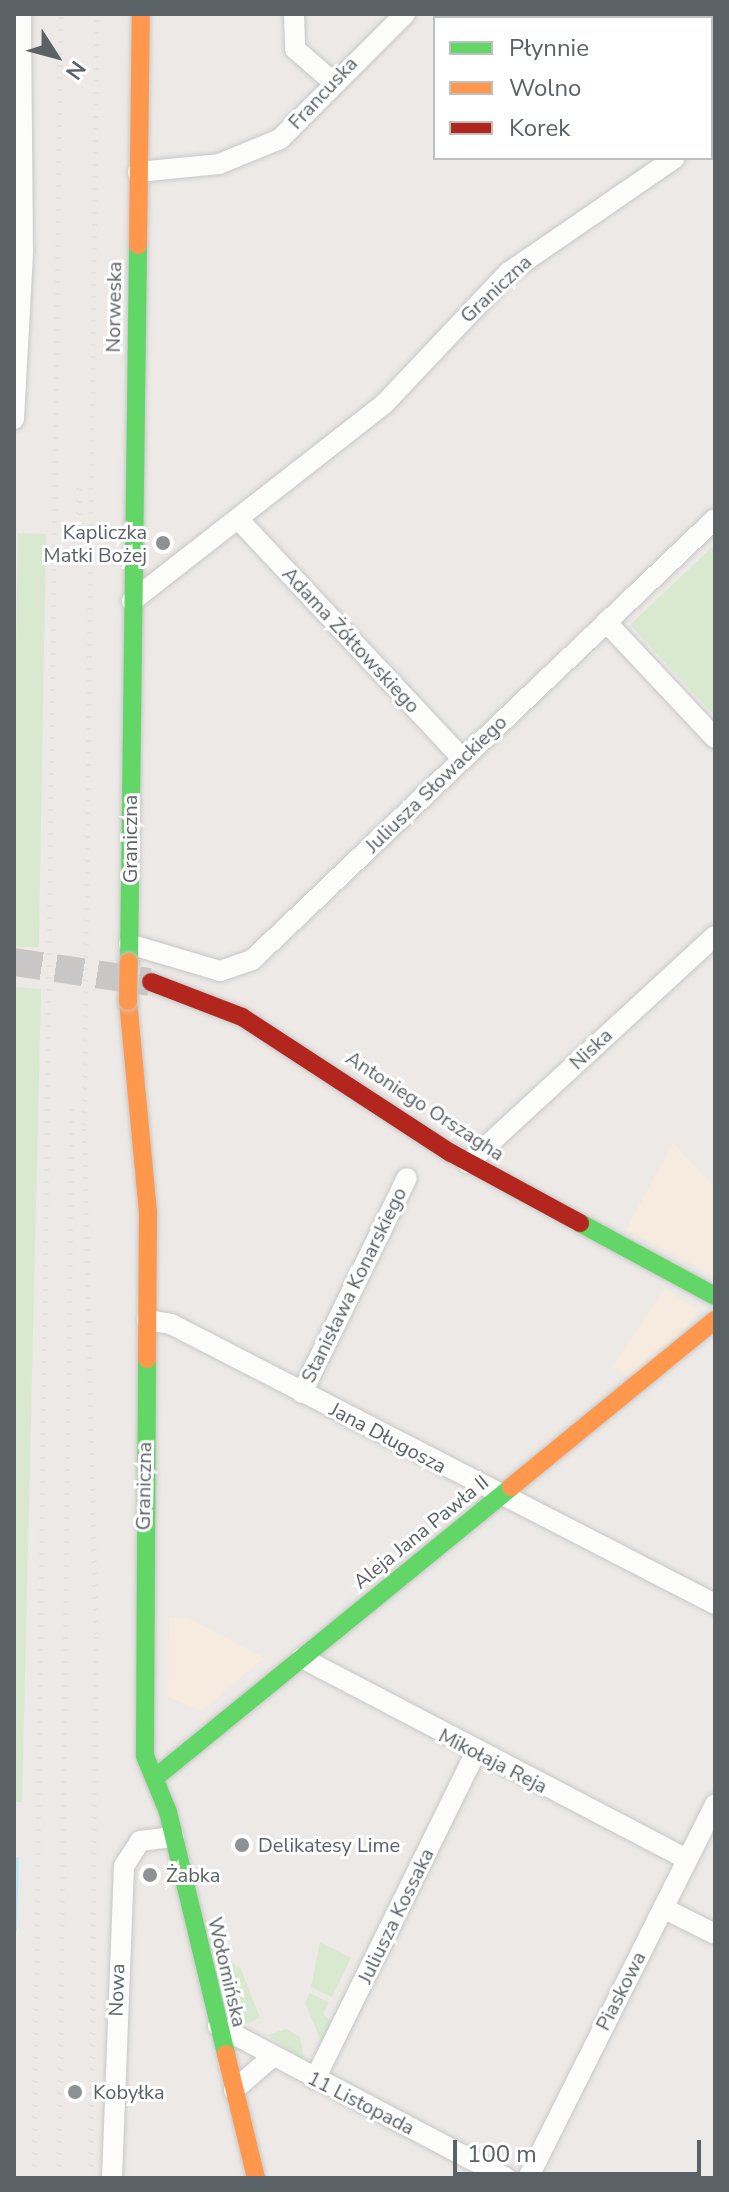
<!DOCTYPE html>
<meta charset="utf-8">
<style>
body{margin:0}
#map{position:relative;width:729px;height:2192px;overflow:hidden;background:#ece9e6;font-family:"Nunito Sans",sans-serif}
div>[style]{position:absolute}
.commercial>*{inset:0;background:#f6ebde;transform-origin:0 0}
.green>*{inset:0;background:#d8e9cf;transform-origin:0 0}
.stream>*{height:5px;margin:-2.5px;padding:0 2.5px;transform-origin:2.5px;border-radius:2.5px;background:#b9eaf8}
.secondary-tunnel>*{height:28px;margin-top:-14px;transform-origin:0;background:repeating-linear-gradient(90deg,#c8c7c6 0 28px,transparent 0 42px)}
.roads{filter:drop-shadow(0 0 2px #c7c8c7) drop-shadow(0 0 2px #c7c8c7)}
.street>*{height:20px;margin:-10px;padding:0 10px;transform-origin:10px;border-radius:10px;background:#fcfcfb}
.fast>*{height:18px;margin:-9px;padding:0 9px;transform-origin:9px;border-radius:9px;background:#63d668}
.slow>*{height:18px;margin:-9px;padding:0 9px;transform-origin:9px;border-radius:9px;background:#ff974d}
.jam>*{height:18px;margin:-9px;padding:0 9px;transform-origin:9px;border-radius:9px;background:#b3261e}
.rail>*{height:5px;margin-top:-2.5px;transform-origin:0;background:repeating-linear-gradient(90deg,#e2e2e2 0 2px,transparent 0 12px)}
.bridges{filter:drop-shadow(0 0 2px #c8c8c8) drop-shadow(0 0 2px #c8c8c8)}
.slow-bridge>*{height:18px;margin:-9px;padding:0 9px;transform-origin:9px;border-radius:9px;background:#ff974d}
.dots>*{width:22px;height:22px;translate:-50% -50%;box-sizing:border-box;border:4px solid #fff;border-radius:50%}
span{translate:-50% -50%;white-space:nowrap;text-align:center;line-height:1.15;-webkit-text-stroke:6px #fff;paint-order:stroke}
.street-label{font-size:20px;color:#5b6265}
.poi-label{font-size:20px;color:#5b6265}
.right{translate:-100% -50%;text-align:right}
.left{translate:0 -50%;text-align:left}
.frame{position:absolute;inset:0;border:16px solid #5b6265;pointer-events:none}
.legend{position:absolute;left:433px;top:16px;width:280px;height:144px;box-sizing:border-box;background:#fff;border:2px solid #bdc0c1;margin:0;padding:10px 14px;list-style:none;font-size:24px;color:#5b6265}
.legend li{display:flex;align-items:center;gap:16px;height:40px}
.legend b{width:40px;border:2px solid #bdc0c1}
.north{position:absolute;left:16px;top:16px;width:80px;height:80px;-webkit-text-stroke:6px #fff;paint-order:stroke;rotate:126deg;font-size:22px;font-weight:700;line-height:32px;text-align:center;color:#5b6265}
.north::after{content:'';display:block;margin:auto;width:28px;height:36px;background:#5b6265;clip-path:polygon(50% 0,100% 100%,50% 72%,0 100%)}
.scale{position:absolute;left:453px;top:2140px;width:248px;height:36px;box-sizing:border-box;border:4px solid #5b6265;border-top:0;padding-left:10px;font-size:24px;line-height:28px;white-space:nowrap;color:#5b6265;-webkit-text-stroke:6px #fff;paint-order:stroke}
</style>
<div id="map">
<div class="commercial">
<i style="clip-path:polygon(673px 1143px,715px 1187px,715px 1276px,626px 1230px)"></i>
<i style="left:665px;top:1288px;width:40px;height:94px;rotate:34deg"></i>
<i style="clip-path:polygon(169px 1617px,188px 1618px,264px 1658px,202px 1711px,168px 1697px)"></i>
</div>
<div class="green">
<i style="left:46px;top:534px;width:413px;height:28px;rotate:91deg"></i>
<i style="clip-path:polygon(715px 544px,715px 716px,630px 625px)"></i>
<i style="clip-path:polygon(14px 987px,41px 989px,22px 1802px,14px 1802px)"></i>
<i style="clip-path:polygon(320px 1942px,351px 1958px,332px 1997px,311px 1987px)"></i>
<i style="clip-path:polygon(220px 1953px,241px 1969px,260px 2018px,243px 2025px,228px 2007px,215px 1958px)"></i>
<i style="clip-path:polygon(310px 1993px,329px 2002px,323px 2014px,333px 2023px,322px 2043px,305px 2003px)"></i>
<i style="clip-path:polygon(286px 2029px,300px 2037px,304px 2061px,268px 2035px)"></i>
</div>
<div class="stream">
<i style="left:14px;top:1929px;width:70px;rotate:-88.4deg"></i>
</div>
<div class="secondary-tunnel">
<i style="left:14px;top:962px;width:137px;rotate:8.4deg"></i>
</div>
<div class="roads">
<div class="street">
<i style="left:294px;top:14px;width:35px;rotate:88deg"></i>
<i style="left:295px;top:49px;width:50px;rotate:41deg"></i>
<i style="left:711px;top:136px;width:5px;rotate:-37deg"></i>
<i style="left:138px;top:172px;width:81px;rotate:-5.6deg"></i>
<i style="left:219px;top:164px;width:66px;rotate:-22.3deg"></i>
<i style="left:280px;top:139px;width:177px;rotate:-45deg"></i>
<i style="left:14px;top:419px;width:168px;rotate:-86.9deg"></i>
<i style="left:23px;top:251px;width:237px;rotate:-90.5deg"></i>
<i style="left:240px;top:521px;width:326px;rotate:46.9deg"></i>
<i style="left:132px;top:601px;width:321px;rotate:-38deg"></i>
<i style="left:385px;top:403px;width:180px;rotate:-46.6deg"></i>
<i style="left:509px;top:272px;width:201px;rotate:-34.5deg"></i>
<i style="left:606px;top:622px;width:159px;rotate:46.8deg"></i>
<i style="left:129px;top:944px;width:95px;rotate:16.5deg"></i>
<i style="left:220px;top:971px;width:34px;rotate:-19deg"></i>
<i style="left:252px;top:960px;width:639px;rotate:-43.61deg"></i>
<i style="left:468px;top:1163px;width:335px;rotate:-42.6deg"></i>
<i style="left:147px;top:1320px;width:24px;rotate:9deg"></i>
<i style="left:171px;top:1324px;width:612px;rotate:27.24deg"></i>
<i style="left:302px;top:1393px;width:239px;rotate:-64deg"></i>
<i style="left:302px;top:1658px;width:434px;rotate:27.6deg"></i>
<i style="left:663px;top:1908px;width:58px;rotate:26.6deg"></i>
<i style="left:218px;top:2026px;width:326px;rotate:27.8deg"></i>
<i style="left:315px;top:2079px;width:364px;rotate:-63.8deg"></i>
<i style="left:234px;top:2090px;width:50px;rotate:-41deg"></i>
<i style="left:112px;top:2178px;width:312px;rotate:-87.8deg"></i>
<i style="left:124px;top:1866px;width:30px;rotate:-57deg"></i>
<i style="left:140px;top:1841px;width:34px;rotate:-7deg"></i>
<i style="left:528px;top:2178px;width:418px;rotate:-63.4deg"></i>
</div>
<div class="fast">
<i style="left:129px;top:962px;width:717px;rotate:-89.28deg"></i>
<i style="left:580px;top:1223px;width:153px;rotate:28.4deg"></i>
<i style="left:147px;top:1359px;width:397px;rotate:90.3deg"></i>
<i style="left:145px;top:1756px;width:61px;rotate:67.7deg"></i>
<i style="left:168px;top:1812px;width:249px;rotate:76.5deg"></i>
<i style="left:156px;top:1777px;width:458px;rotate:-39.2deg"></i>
</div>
<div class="slow">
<i style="left:138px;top:245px;width:231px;rotate:-89.3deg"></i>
<i style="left:128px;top:1001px;width:212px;rotate:84.6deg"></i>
<i style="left:148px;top:1212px;width:147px;rotate:90.4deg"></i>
<i style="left:511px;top:1487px;width:264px;rotate:-39.3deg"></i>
<i style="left:226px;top:2054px;width:128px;rotate:76.4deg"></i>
</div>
<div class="jam">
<i style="left:151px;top:982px;width:97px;rotate:21deg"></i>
<i style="left:242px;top:1017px;width:249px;rotate:33.1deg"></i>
<i style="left:451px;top:1153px;width:147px;rotate:28.5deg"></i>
</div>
</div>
<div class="rail">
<i style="left:78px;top:562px;width:76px;rotate:-89.2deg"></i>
<i style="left:34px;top:2178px;width:2164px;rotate:-89.29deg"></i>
<i style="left:59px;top:2178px;width:1072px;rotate:-89.31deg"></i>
<i style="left:91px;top:2178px;width:544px;rotate:-89.47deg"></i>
<i style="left:96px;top:1634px;width:509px;rotate:-91.35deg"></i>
<i style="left:84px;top:1125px;width:1111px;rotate:-89.33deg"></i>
</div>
<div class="bridges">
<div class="slow-bridge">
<i style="left:128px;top:1001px;width:39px;rotate:-89deg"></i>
</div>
</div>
<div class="dots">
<i style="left:163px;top:543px;background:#8e9192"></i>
<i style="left:242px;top:1845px;background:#8e9192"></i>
<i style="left:150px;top:1875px;background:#8e9192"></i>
<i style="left:75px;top:2092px;background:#8e9192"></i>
</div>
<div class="street-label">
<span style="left:323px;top:93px;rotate:-47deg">Francuska</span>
<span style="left:496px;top:289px;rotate:-43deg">Graniczna</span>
<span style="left:114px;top:307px;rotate:-89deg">Norweska</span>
<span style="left:351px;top:640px;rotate:47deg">Adama Żółtowskiego</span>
<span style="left:436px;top:784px;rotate:-44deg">Juliusza Słowackiego</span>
<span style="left:130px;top:839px;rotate:-90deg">Graniczna</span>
<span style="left:591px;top:1049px;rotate:-43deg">Niska</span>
<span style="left:425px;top:1106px;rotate:33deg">Antoniego Orszagha</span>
<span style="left:354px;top:1285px;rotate:-64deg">Stanisława Konarskiego</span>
<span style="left:388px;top:1438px;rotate:28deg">Jana Długosza</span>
<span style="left:144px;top:1486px;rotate:-89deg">Graniczna</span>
<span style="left:421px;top:1532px;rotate:-39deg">Aleja Jana Pawła II</span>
<span style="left:493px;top:1761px;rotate:27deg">Mikołaja Reja</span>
<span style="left:396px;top:1916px;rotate:-64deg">Juliusza Kossaka</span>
<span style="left:227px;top:1972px;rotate:77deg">Wołomińska</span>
<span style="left:117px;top:1990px;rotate:-88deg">Nowa</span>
<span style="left:621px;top:1991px;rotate:-63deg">Piaskowa</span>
<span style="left:361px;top:2103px;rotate:27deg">11 Listopada</span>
</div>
<div class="poi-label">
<span class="right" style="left:147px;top:544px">Kapliczka<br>Matki Bożej</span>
<span class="left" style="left:258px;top:1845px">Delikatesy Lime</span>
<span class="left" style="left:166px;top:1875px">Żabka</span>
<span class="left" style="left:93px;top:2092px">Kobyłka</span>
</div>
<div class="frame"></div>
<ul class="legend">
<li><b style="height:10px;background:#63d668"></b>Płynnie</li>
<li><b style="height:10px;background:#ff974d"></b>Wolno</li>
<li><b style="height:10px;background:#b3261e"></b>Korek</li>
</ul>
<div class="north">N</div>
<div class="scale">100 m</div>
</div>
